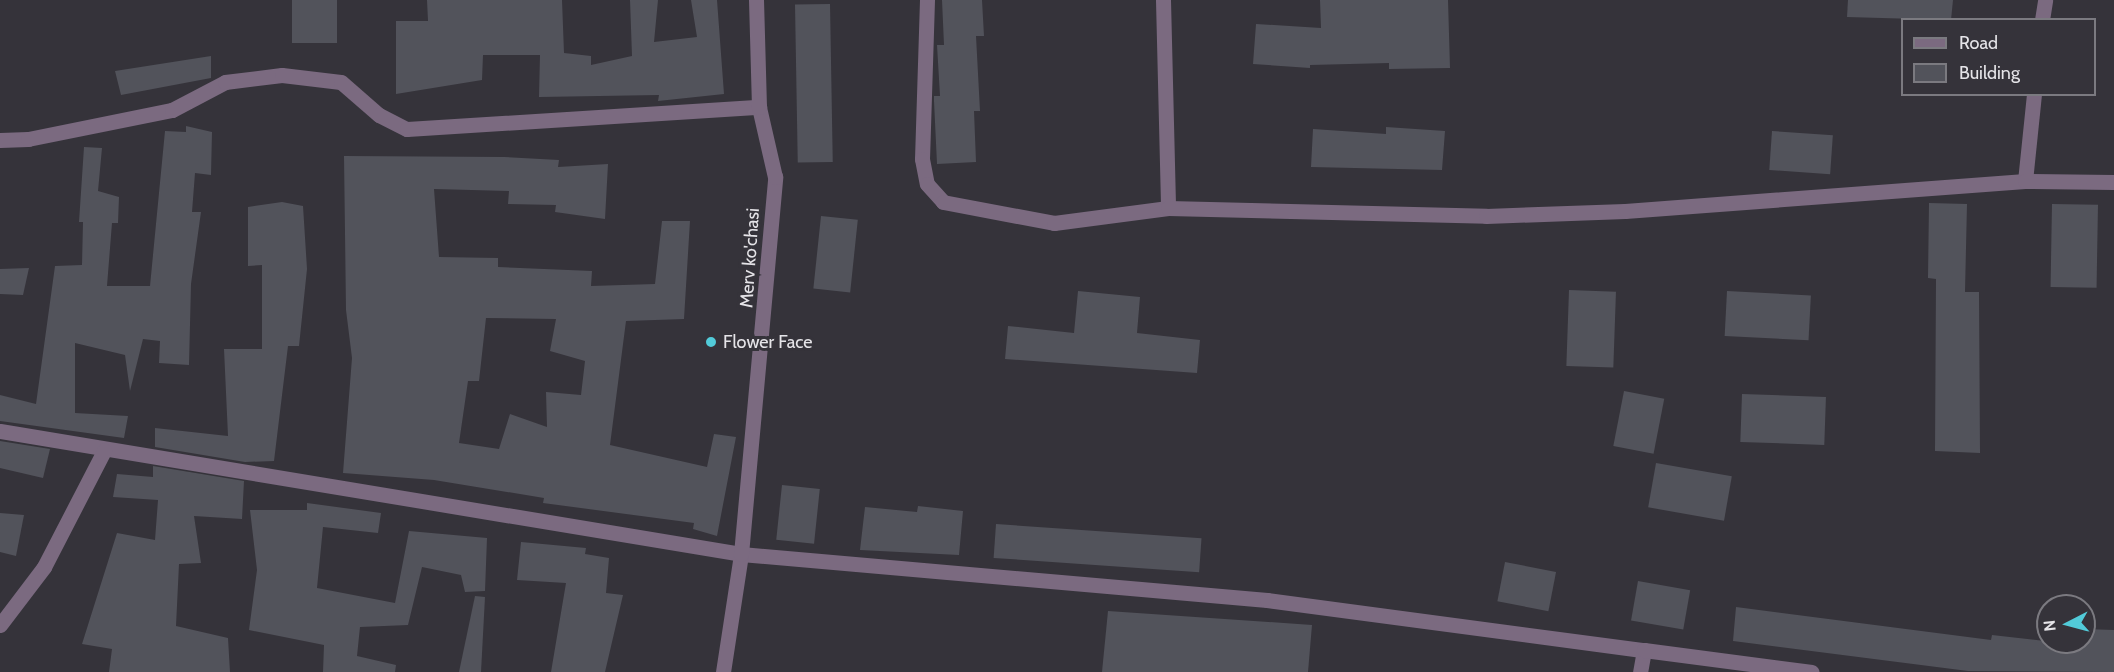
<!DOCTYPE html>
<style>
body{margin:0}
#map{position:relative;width:2114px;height:672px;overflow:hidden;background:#35333a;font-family:Cabin,sans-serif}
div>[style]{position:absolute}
.building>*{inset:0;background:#52535b;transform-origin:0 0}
.minor>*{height:15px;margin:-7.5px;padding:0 7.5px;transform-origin:7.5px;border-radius:7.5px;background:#7b6a80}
.tertiary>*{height:15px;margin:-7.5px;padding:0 7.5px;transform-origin:7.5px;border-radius:7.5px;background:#7b6a80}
.dots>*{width:16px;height:16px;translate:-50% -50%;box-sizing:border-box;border:3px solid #35333a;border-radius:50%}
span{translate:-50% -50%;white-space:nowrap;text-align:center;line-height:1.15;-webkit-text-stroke:6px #35333a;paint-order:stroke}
.street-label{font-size:18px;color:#e5e4e8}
.poi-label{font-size:18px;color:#e5e4e8}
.left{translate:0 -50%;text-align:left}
.legend{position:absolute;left:1901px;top:18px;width:195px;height:78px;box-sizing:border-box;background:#35333a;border:2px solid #7b7a80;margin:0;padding:8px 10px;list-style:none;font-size:18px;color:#e5e4e8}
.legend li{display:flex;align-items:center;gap:12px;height:30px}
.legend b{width:30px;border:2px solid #7b7a80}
.north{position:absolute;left:2036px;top:594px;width:60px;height:60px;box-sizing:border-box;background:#35333a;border:2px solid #7b7a80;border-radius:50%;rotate:264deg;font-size:16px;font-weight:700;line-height:24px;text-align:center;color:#e5e4e8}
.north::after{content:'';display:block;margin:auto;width:21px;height:27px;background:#52cbd9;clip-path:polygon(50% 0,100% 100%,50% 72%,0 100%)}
</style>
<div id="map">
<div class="building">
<i style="left:292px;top:0;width:45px;height:43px"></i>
<i style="clip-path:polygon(427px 0,562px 0,564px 53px,591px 56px,591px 65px,632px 56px,630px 0,658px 0,654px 42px,697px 37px,691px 0,717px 0,724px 94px,658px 101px,659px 95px,539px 97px,540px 55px,483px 55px,482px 80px,396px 94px,396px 21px,428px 21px)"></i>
<i style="clip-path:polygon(942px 0,982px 0,984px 36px,976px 36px,980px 111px,974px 111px,976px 162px,937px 164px,934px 101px,934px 96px,940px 96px,937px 45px,944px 45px)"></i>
<i style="clip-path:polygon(1320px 0,1448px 0,1450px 68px,1389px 69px,1389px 63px,1310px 65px,1310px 68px,1253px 64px,1256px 24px,1321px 28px)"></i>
<i style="clip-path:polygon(1848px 0,1953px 0,1951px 20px,1847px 17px)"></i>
<i style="left:830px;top:4px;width:158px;height:35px;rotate:89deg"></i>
<i style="clip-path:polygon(211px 56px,211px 78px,121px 95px,115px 71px)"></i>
<i style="clip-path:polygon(186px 126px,212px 132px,211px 175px,195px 173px,192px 212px,201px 212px,191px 284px,189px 365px,159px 363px,160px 341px,143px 339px,130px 391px,125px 355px,75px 343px,75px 413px,128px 416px,124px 438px,0 421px,0 395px,36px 404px,55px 266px,82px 265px,83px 222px,79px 222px,84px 147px,102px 148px,98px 191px,119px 197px,118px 223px,112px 223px,107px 286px,150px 286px,165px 131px,186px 132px)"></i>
<i style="clip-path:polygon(1386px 127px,1445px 131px,1442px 170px,1311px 167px,1313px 129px,1386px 134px)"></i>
<i style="left:1772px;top:131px;width:61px;height:39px;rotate:4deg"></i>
<i style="clip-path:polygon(evenodd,344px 156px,504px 157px,559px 160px,558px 167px,608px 164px,605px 219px,555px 212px,556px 205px,508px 204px,509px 191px,434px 189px,439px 257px,498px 258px,498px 267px,592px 271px,591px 286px,655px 284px,662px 221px,690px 221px,684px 319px,626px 321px,610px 445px,707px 467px,714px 434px,736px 437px,717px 536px,693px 529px,694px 523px,543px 503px,544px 498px,434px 480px,343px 473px,352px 358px,346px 310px,344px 156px,486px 318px,556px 319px,550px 351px,585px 361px,581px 395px,546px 392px,547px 427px,510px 414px,499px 449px,459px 443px,468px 381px,479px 381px,486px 318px)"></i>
<i style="clip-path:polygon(282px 202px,303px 206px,307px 269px,299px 346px,288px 346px,274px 461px,245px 462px,155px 447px,155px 428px,228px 436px,224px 349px,262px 349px,262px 265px,248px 266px,248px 207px)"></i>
<i style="clip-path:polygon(1929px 203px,1967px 204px,1965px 292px,1979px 292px,1980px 453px,1935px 451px,1936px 279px,1928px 278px)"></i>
<i style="left:2052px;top:204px;width:46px;height:83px;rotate:1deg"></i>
<i style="left:821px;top:216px;width:37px;height:73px;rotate:6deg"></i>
<i style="clip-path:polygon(29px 268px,23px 295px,0 294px,0 269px)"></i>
<i style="left:1569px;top:290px;width:47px;height:76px;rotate:2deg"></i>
<i style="clip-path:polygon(1078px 291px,1140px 297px,1137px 333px,1200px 340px,1197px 373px,1005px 359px,1008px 326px,1074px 333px)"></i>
<i style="left:1727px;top:291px;width:84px;height:45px;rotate:3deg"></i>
<i style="left:1624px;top:391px;width:41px;height:56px;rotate:11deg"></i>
<i style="left:1742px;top:394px;width:84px;height:48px;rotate:2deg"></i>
<i style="clip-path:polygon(0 441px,50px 449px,43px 478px,0 468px)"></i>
<i style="left:1656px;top:463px;width:77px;height:45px;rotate:10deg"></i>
<i style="clip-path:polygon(153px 466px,244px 481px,242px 519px,194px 516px,201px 563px,179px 564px,176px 626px,228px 638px,230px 672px,109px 672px,112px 649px,82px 644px,117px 533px,155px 540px,158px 500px,113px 497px,117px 474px,153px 477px)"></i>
<i style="left:782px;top:485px;width:38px;height:55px;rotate:6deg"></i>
<i style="clip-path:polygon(307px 503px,381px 513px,378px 533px,323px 527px,317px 588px,395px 603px,409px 531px,487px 538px,485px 591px,465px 592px,461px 575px,422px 567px,408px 625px,360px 627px,357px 656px,396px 665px,395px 672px,323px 672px,324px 645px,249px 630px,257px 570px,250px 510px,307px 510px)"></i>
<i style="clip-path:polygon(918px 506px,963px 511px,959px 555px,860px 550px,865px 507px,917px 512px)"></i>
<i style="clip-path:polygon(0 513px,24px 515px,16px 556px,0 552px)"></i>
<i style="left:996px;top:524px;width:206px;height:34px;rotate:4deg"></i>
<i style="clip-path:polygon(521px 542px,586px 548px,585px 554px,609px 558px,606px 593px,623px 595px,605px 672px,551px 672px,566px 583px,517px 580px)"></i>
<i style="left:1505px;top:562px;width:52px;height:40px;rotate:11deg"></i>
<i style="left:1638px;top:581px;width:53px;height:40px;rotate:10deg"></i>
<i style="clip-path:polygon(475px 596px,485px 597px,481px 672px,459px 672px)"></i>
<i style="clip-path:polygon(1736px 607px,1991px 640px,1992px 635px,2071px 644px,2084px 642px,2084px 629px,2114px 630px,2114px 672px,1968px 671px,1733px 641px)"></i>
<i style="clip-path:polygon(1108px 611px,1312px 625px,1308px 672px,1102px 672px)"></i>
</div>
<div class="minor">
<i style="left:927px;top:0;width:159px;rotate:91.8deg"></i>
<i style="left:922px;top:159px;width:25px;rotate:79deg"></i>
<i style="left:927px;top:184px;width:24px;rotate:48deg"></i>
<i style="left:943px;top:202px;width:113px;rotate:10.7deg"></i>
<i style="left:1054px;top:223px;width:115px;rotate:-7.5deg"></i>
<i style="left:1163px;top:0;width:208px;rotate:88.6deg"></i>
<i style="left:1168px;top:208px;width:318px;rotate:1.4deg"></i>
<i style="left:1486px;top:216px;width:139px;rotate:-2.1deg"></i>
<i style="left:1625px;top:211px;width:401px;rotate:-4.3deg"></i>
<i style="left:2042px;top:20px;width:20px;rotate:-81deg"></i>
<i style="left:2034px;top:94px;width:87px;rotate:95.9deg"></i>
<i style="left:2025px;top:181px;width:89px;rotate:0.6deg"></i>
<i style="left:0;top:140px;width:28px;rotate:-2deg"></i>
<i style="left:28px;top:139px;width:147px;rotate:-11.4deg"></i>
<i style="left:172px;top:110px;width:60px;rotate:-27.8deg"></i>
<i style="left:225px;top:82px;width:57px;rotate:-7deg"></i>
<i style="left:282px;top:75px;width:59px;rotate:6.8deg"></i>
<i style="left:341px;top:82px;width:50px;rotate:41deg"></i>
<i style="left:379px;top:115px;width:31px;rotate:27deg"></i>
<i style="left:407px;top:129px;width:353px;rotate:-3.6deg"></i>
<i style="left:0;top:431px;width:751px;rotate:9.42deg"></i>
<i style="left:741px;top:554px;width:528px;rotate:5deg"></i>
<i style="left:1267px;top:600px;width:380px;rotate:7.6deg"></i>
<i style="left:1644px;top:650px;width:22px;rotate:100deg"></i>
<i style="left:0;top:625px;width:73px;rotate:-52.8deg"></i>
<i style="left:44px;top:567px;width:131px;rotate:-62.7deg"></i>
<i style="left:1644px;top:650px;width:169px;rotate:7.5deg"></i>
</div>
<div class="tertiary">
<i style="left:723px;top:672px;width:119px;rotate:-81.3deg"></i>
<i style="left:741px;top:554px;width:379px;rotate:-84.8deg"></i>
<i style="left:775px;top:177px;width:72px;rotate:-102.9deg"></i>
<i style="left:759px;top:107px;width:107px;rotate:-91.6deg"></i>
</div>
<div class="dots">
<i style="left:711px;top:342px;background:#52cbd9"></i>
</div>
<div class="street-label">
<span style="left:750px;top:258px;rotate:-86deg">Merv ko'chasi</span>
</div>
<div class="poi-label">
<span class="left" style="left:723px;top:342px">Flower Face</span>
</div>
<ul class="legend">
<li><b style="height:8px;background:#7b6a80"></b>Road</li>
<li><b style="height:16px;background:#52535b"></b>Building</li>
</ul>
<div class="north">N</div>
</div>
